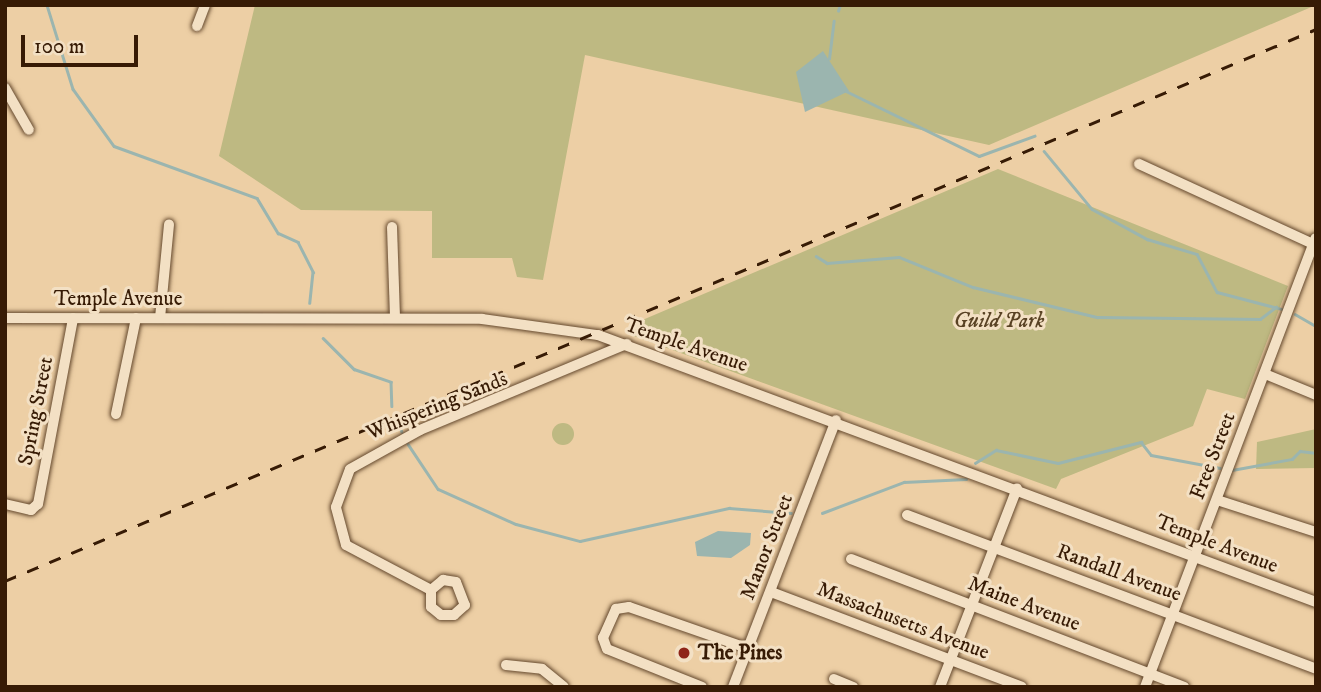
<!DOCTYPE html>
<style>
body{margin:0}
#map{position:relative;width:1321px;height:692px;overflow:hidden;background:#edcfa5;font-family:"IM FELL DW Pica",serif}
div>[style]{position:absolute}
.green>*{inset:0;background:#beb982}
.round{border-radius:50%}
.water>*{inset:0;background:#9bb5af}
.stream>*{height:2.5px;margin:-1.25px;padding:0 1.25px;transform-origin:1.25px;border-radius:1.25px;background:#9bb5af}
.roads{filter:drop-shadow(0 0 2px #64482d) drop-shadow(0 0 2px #64482d)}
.minor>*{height:10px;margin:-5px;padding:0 5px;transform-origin:5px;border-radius:5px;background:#f3e0c4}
.rail>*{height:2.5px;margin-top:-1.25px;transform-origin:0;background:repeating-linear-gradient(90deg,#371b05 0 12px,transparent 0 24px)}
.dots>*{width:19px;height:19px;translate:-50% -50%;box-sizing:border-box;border:4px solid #f3e0c4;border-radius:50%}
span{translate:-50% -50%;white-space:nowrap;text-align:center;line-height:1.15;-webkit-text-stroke:6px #f3e0c4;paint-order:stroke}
.street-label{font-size:21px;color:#371b05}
.park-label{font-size:21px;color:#594224;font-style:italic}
.poi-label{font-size:21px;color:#371b05;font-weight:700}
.left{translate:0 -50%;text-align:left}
.frame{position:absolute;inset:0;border:7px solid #371b05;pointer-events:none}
.scale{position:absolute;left:21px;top:35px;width:117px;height:32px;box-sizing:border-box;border:4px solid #371b05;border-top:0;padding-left:9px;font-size:21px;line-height:24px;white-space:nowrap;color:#371b05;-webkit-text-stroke:5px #f3e0c4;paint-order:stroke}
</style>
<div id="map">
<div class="green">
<i style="clip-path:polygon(255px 5px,1316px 5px,989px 145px,585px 55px,543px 280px,517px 277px,512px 258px,432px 258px,432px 211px,301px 210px,219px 156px)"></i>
<i style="clip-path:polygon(998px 169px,1288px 286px,1245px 399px,1207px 389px,1193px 426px,1061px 479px,1056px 489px,634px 336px,633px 324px)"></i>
<i class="round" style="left:552px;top:423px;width:22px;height:22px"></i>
<i style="clip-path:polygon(1316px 429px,1316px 468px,1256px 469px,1257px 442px)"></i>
</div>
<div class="water">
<i style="clip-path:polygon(823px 51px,849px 91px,805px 112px,796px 72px)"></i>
<i style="clip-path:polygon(718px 531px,751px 533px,750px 545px,731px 558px,697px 556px,695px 542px)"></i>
</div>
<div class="stream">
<i style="left:47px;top:5px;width:88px;rotate:72.8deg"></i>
<i style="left:73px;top:89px;width:70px;rotate:54.3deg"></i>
<i style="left:114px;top:146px;width:152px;rotate:20deg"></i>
<i style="left:257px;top:198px;width:41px;rotate:59deg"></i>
<i style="left:278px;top:233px;width:22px;rotate:24deg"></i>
<i style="left:298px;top:242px;width:34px;rotate:63deg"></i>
<i style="left:313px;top:272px;width:31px;rotate:96deg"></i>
<i style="left:838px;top:11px;width:6px;rotate:-72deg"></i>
<i style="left:829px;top:59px;width:38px;rotate:-83deg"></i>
<i style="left:846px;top:91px;width:148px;rotate:26deg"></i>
<i style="left:979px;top:156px;width:59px;rotate:-20deg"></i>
<i style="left:1044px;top:151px;width:75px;rotate:50.4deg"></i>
<i style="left:1092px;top:209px;width:63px;rotate:28.6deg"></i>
<i style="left:1147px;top:239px;width:52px;rotate:16.7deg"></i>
<i style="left:1197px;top:254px;width:43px;rotate:62.2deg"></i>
<i style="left:1217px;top:292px;width:67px;rotate:14.7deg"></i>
<i style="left:816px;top:256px;width:13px;rotate:32deg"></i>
<i style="left:827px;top:263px;width:72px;rotate:-4.8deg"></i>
<i style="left:899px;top:257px;width:80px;rotate:22.1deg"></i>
<i style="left:973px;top:287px;width:128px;rotate:13.6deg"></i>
<i style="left:1097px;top:317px;width:163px;rotate:0.7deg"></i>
<i style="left:1260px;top:319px;width:20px;rotate:-37deg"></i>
<i style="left:1295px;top:314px;width:24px;rotate:30deg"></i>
<i style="left:323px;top:338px;width:44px;rotate:45deg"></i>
<i style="left:354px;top:369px;width:39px;rotate:19deg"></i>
<i style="left:391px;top:382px;width:24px;rotate:88deg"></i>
<i style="left:400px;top:426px;width:6px;rotate:72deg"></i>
<i style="left:408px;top:444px;width:54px;rotate:56.3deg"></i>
<i style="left:438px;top:489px;width:85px;rotate:24.2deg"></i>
<i style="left:516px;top:524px;width:66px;rotate:14.9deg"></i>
<i style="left:580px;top:541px;width:153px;rotate:-12.5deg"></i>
<i style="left:729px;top:508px;width:62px;rotate:4.6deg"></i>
<i style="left:975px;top:463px;width:25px;rotate:-32deg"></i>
<i style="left:996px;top:450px;width:63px;rotate:11.8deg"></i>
<i style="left:1058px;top:463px;width:86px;rotate:-14.2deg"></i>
<i style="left:1141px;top:442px;width:16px;rotate:52deg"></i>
<i style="left:1151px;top:455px;width:70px;rotate:10.7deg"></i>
<i style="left:1232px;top:470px;width:61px;rotate:-10.4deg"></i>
<i style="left:1292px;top:459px;width:11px;rotate:-45deg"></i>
<i style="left:1300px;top:451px;width:16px;rotate:7deg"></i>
<i style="left:822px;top:513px;width:88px;rotate:-20.7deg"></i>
<i style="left:904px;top:482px;width:62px;rotate:-2.8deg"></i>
</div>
<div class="roads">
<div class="minor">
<i style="left:197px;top:26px;width:22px;rotate:-69deg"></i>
<i style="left:5px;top:88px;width:48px;rotate:60.3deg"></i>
<i style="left:1139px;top:164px;width:192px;rotate:24.7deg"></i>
<i style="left:392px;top:227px;width:91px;rotate:88.1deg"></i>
<i style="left:5px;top:318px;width:477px;rotate:0.1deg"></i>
<i style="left:482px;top:319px;width:117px;rotate:7.9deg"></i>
<i style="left:598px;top:335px;width:766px;rotate:20.4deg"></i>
<i style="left:160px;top:318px;width:94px;rotate:-84.5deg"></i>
<i style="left:1265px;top:374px;width:55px;rotate:22.4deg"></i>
<i style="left:116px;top:414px;width:98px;rotate:-78.2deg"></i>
<i style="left:1217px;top:500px;width:104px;rotate:17.9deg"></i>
<i style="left:5px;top:504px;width:27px;rotate:13deg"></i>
<i style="left:31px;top:510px;width:9px;rotate:-41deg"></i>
<i style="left:38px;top:504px;width:189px;rotate:-79.3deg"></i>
<i style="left:907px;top:515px;width:437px;rotate:20.6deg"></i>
<i style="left:851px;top:559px;width:357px;rotate:21deg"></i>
<i style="left:431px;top:590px;width:16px;rotate:-40deg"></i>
<i style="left:443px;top:580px;width:13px;rotate:9deg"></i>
<i style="left:456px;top:582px;width:25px;rotate:69deg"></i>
<i style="left:465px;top:605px;width:15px;rotate:138deg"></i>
<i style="left:454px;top:615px;width:13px;rotate:180deg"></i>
<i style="left:441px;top:615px;width:13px;rotate:-141deg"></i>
<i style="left:431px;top:607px;width:17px;rotate:-90deg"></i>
<i style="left:431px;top:590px;width:96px;rotate:-152.1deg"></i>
<i style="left:346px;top:545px;width:39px;rotate:-105deg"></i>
<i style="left:336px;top:507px;width:40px;rotate:-69.8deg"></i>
<i style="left:350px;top:469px;width:80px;rotate:-29.1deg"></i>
<i style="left:420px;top:430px;width:224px;rotate:-22.6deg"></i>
<i style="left:771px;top:592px;width:268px;rotate:20.7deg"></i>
<i style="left:506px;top:665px;width:36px;rotate:6deg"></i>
<i style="left:542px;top:669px;width:28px;rotate:39deg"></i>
<i style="left:834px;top:679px;width:21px;rotate:23deg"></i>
<i style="left:702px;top:687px;width:102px;rotate:-158.2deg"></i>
<i style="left:607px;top:649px;width:12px;rotate:-110deg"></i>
<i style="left:603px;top:638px;width:32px;rotate:-66deg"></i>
<i style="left:616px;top:609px;width:13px;rotate:-9deg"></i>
<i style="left:629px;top:607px;width:125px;rotate:19.2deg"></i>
<i style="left:733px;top:687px;width:286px;rotate:-68.9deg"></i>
<i style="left:940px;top:687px;width:213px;rotate:-68.8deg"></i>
<i style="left:1145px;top:687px;width:480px;rotate:-69.2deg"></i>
</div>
</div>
<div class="rail">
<i style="left:5px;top:581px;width:1422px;rotate:-22.83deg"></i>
</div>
<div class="dots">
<i style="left:684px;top:653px;background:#8f2418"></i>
</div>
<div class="street-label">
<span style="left:118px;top:299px">Temple Avenue</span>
<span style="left:686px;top:345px;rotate:19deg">Temple Avenue</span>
<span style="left:437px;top:406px;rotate:-22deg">Whispering Sands</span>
<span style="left:36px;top:411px;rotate:-79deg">Spring Street</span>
<span style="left:1213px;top:456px;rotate:-69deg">Free Street</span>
<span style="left:1217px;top:544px;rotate:21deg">Temple Avenue</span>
<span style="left:767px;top:547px;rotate:-69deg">Manor Street</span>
<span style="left:1119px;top:573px;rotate:20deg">Randall Avenue</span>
<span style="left:1024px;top:604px;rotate:21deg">Maine Avenue</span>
<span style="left:903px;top:621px;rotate:21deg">Massachusetts Avenue</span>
</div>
<div class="park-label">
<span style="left:999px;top:321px">Guild Park</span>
</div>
<div class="poi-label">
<span class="left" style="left:698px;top:653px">The Pines</span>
</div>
<div class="frame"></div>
<div class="scale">100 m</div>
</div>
